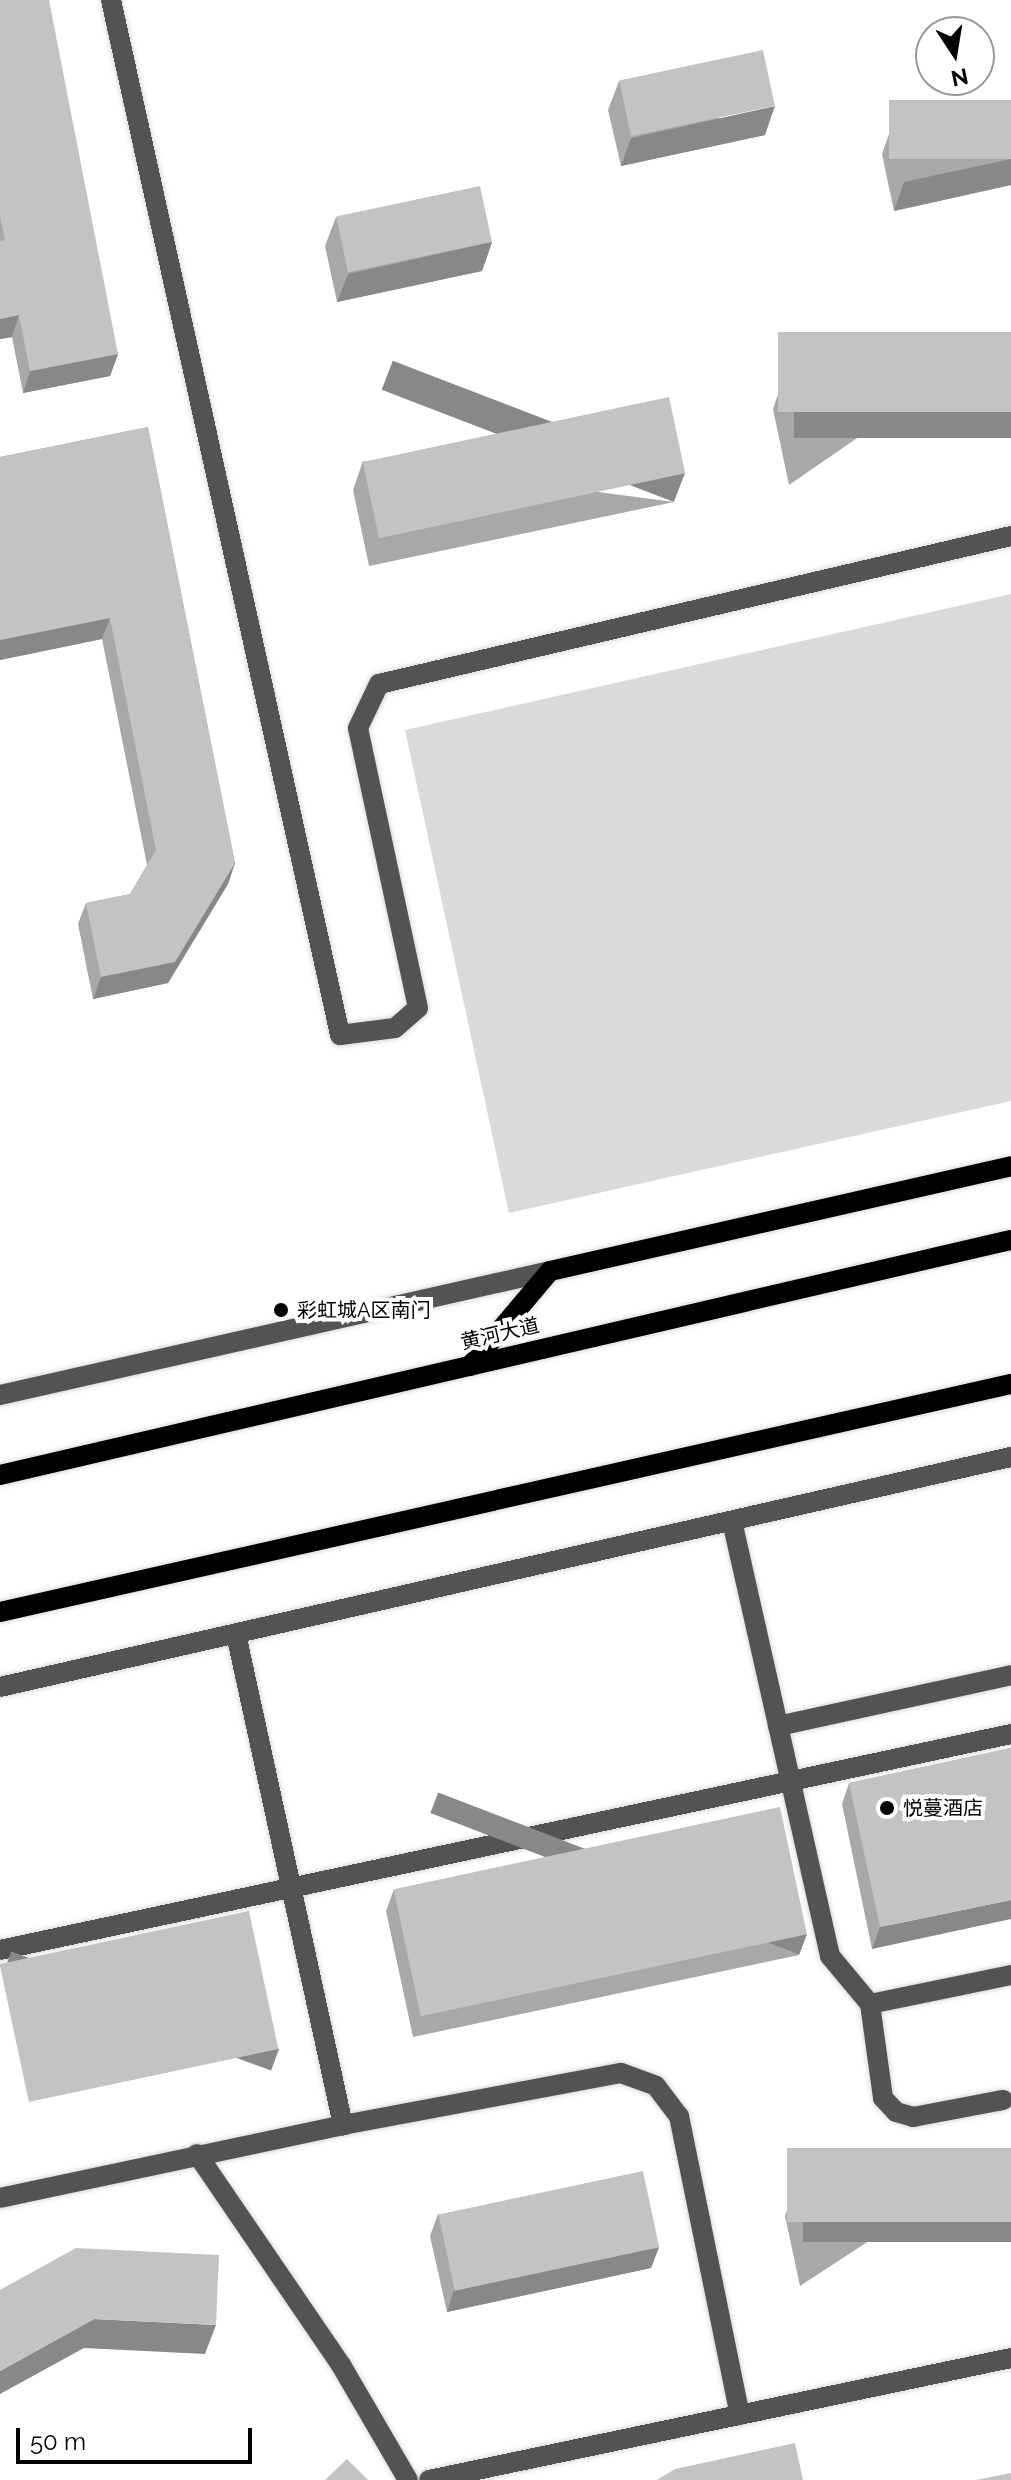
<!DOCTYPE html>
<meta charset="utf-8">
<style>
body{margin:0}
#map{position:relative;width:1011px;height:2480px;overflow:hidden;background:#fff;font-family:Raleway,"Noto Sans SC",sans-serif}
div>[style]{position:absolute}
.green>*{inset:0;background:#dadada}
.roads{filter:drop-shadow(0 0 2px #dbdbdb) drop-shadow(0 0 2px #dbdbdb)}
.minor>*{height:20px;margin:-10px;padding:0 10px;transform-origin:10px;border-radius:10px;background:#535353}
.major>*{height:20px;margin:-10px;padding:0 10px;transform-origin:10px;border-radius:10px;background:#000}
.wall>*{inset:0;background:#a8a8a8}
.shaded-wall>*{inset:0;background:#888;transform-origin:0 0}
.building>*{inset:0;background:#c3c3c3;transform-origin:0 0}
.dots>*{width:22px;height:22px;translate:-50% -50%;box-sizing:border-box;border:4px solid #fff;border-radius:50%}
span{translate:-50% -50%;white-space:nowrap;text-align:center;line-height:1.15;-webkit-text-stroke:8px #fff;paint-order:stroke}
.poi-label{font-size:20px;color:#000}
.left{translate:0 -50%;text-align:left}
.street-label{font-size:20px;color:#000}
.north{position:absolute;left:915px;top:16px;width:80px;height:80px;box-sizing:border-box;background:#fff;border:2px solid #999;border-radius:50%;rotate:168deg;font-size:22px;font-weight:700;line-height:32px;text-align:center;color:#000}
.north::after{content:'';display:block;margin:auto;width:28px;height:36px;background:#000;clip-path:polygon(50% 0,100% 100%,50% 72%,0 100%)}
.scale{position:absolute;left:16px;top:2428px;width:236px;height:36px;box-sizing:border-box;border:4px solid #000;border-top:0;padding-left:10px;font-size:24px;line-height:28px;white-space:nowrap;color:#000;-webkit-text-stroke:6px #fff;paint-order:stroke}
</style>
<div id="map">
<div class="green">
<i style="clip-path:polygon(1011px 594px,1011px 1101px,509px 1213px,405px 730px)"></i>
</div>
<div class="roads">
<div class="minor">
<i style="left:111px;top:0;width:1060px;rotate:77.52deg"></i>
<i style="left:340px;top:1035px;width:55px;rotate:-7.3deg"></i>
<i style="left:395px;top:1028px;width:30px;rotate:-41deg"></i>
<i style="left:418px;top:1008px;width:286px;rotate:-102.1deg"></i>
<i style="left:358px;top:728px;width:49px;rotate:-64.5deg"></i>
<i style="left:379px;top:684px;width:649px;rotate:-13.18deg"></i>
<i style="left:0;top:1395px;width:564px;rotate:-12.71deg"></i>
<i style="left:732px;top:1521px;width:446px;rotate:77.3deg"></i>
<i style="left:830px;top:1956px;width:62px;rotate:50.2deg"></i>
<i style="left:870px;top:2004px;width:144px;rotate:-11.6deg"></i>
<i style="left:236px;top:1634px;width:503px;rotate:77.71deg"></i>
<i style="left:0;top:1687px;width:1037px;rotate:-12.82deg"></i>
<i style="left:778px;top:1726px;width:239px;rotate:-12.3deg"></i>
<i style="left:0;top:1950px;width:1034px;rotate:-12.06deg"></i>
<i style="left:870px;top:2004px;width:95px;rotate:82.1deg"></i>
<i style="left:883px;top:2098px;width:19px;rotate:47deg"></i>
<i style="left:896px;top:2112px;width:18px;rotate:16deg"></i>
<i style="left:913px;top:2117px;width:92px;rotate:-10.7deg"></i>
<i style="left:197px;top:2154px;width:255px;rotate:55.7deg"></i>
<i style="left:341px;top:2365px;width:133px;rotate:59.8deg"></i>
<i style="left:0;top:2198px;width:351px;rotate:-12deg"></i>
<i style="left:343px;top:2125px;width:283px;rotate:-10.6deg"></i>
<i style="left:621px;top:2073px;width:37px;rotate:20deg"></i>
<i style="left:656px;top:2086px;width:38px;rotate:53deg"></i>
<i style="left:679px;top:2116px;width:305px;rotate:78.5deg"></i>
<i style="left:429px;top:2480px;width:595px;rotate:-11.84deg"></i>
</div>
<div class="major">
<i style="left:470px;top:1366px;width:124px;rotate:-49.9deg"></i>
<i style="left:550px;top:1271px;width:473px;rotate:-12.8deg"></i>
<i style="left:0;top:1475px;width:1038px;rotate:-13.09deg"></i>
<i style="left:0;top:1612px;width:1036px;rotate:-12.71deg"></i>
</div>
</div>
<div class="wall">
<i style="clip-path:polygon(0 0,118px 354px,110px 376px,23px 393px,12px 337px,0 339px)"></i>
<i style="clip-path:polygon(619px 81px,765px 135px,621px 166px,608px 110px)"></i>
<i style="clip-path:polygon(1011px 100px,1011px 185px,894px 211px,882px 154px,892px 125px)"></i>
<i style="clip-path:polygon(336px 217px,492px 242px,482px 271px,337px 302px,325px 246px)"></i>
<i style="clip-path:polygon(1011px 332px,789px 485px,773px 409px,783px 380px)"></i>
<i style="clip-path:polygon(148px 427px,235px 863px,228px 884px,168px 983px,93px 999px,78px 924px,86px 903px,130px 894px,147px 865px,102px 639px,0 660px,0 457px)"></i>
<i style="clip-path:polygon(363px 461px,674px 502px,369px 566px,353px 490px)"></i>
<i style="clip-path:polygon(1011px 1748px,872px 1949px,842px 1804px,849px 1783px)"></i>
<i style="clip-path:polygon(394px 1889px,807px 1934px,799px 1955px,413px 2037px,386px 1911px)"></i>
<i style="clip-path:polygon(1011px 2148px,800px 2286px,785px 2216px,792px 2195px)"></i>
<i style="clip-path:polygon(438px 2214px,659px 2247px,651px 2268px,447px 2312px,430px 2236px)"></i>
</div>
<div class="shaded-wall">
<i style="clip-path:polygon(775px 106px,765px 135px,621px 166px,631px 138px)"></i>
<i style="clip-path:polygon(1011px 159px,1011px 185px,894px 211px,904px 182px)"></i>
<i style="clip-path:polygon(492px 242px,482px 271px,337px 302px,348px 274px)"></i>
<i style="clip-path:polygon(19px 315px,12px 337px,0 339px,0 319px)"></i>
<i style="clip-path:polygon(118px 354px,110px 376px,23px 393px,30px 371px)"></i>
<i style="left:1011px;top:412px;width:26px;height:217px;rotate:90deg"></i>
<i style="left:685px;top:473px;width:31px;height:313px;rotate:111deg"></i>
<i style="clip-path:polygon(110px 618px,102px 639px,0 660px,0 640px)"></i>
<i style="clip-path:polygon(235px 863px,228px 884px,168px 983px,93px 999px,101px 977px)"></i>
<i style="clip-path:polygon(1011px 1900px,1011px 1919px,872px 1949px,880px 1927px)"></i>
<i style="left:807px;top:1934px;width:22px;height:395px;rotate:111deg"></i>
<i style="left:279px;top:2049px;width:23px;height:285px;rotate:110deg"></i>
<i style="left:1011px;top:2222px;width:20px;height:208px;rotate:90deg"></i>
<i style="clip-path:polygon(659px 2247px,651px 2268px,447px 2312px,454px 2290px)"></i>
<i style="clip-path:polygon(94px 2319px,216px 2325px,205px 2354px,84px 2348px,0 2394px,0 2371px)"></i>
</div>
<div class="building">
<i style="clip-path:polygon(0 0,49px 0,118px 354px,30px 371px,19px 315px,0 319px,0 241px,5px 240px,0 216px)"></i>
<i style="left:763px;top:50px;width:57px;height:147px;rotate:78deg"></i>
<i style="left:1011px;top:100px;width:59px;height:122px;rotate:90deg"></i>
<i style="left:480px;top:186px;width:57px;height:147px;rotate:78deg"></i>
<i style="left:1011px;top:332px;width:80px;height:233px;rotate:90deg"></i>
<i style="left:669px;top:397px;width:78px;height:313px;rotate:78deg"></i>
<i style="clip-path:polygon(148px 427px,235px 863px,175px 962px,101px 977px,86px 903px,130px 894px,156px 850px,110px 618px,0 640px,0 457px)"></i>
<i style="clip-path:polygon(1011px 1748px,1011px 1900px,880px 1927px,849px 1783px)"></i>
<i style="left:780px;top:1807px;width:130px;height:395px;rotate:78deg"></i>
<i style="left:249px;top:1911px;width:141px;height:255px;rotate:78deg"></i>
<i style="left:1011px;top:2148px;width:74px;height:224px;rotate:90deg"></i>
<i style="left:643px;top:2171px;width:78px;height:209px;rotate:78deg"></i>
<i style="clip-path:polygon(76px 2248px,219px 2255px,216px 2325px,94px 2319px,0 2371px,0 2290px)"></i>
<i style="clip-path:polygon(795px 2443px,803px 2480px,657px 2480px,675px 2469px)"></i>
<i style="clip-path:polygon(347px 2459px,368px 2480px,325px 2480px)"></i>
<i style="clip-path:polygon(1011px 2473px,1011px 2480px,976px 2480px)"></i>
</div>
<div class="dots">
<i style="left:281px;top:1310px;background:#000"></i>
<i style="left:887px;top:1808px;background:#000"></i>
</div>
<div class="poi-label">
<span class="left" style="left:297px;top:1310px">彩虹城A区南门</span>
<span class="left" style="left:903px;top:1808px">悦蔓酒店</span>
</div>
<div class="street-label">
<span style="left:500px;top:1334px;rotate:-13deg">黄河大道</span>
</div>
<div class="north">N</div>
<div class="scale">50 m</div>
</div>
